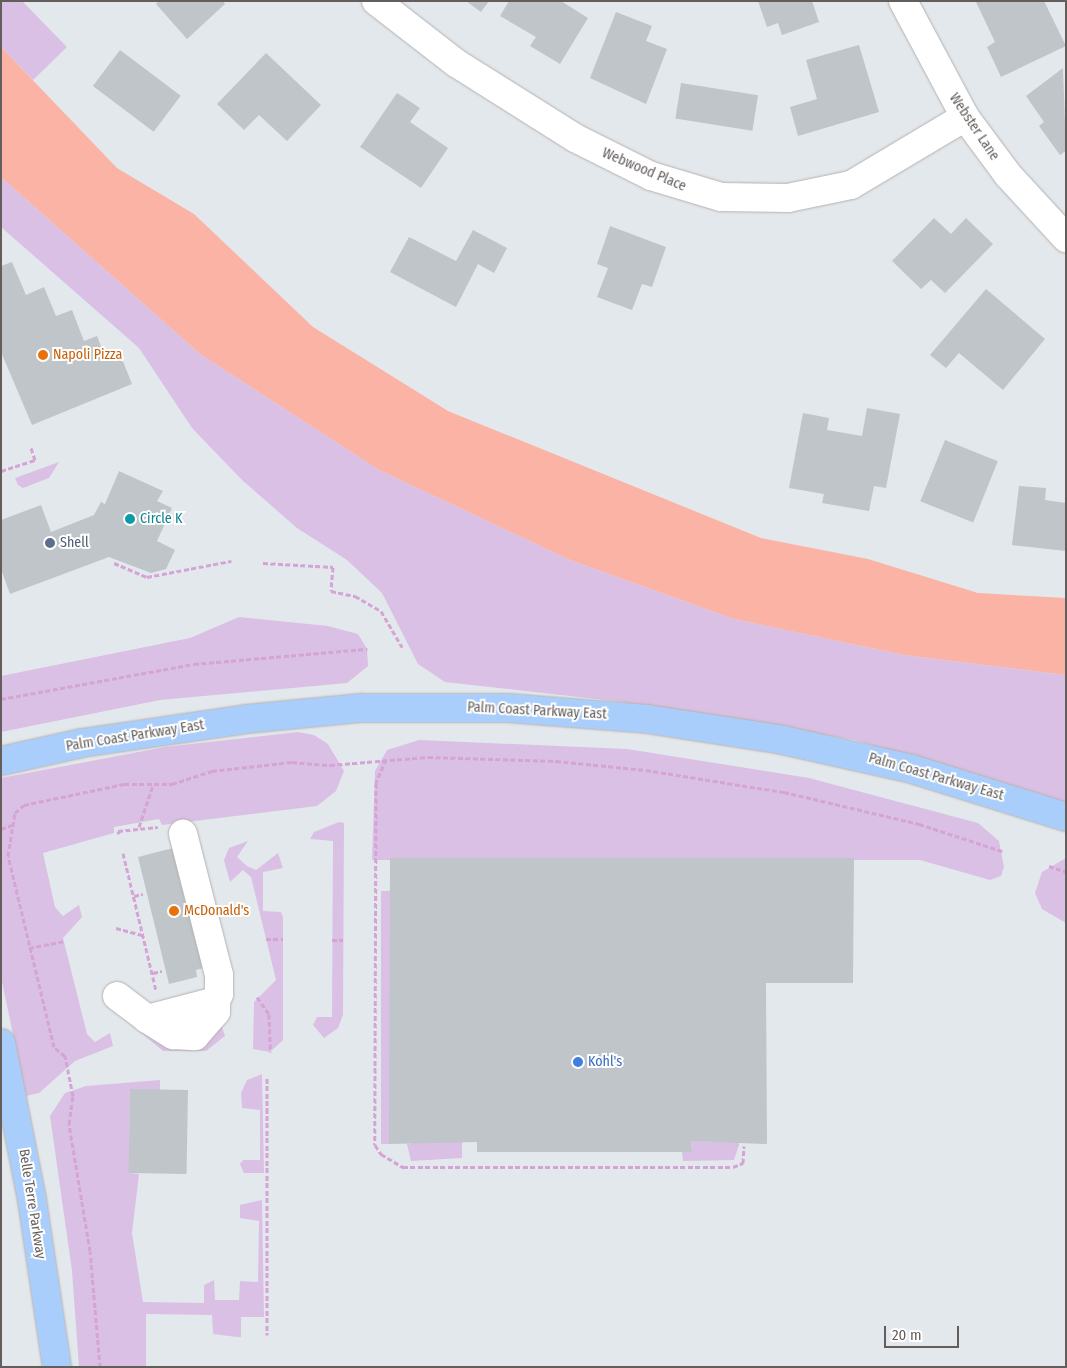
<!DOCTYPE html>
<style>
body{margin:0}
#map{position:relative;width:1067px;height:1368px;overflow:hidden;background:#e3e8ed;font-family:"Fira Sans Condensed",sans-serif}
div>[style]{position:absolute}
.green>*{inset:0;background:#dac0e4;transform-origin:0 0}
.water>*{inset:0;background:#fbb3a5}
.building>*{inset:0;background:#bfc5c8;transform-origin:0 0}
.path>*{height:3px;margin-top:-1.5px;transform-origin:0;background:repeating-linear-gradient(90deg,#d5a4d5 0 5px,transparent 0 7.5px)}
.roads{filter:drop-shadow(0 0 1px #b5b1af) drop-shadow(0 0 1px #b5b1af)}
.minor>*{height:28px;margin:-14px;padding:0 14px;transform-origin:14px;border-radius:14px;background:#fff}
.major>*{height:28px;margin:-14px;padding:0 14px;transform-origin:14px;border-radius:14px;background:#aacefc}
.dots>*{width:14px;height:14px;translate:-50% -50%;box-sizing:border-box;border:2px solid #fff;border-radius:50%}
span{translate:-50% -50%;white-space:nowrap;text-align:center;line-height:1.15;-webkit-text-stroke:4px #fff;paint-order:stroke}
.street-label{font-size:14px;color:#635e5b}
.food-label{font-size:14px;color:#c56008}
.left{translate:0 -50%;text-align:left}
.culture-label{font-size:14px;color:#0d838f}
.service-label{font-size:14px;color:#4e5e75}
.shop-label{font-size:14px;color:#366cbe}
.frame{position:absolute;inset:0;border:2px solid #635e5b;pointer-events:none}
.scale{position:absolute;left:884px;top:1326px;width:75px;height:22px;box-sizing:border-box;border:2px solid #635e5b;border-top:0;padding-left:6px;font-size:15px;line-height:18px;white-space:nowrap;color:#635e5b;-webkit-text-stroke:4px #fff;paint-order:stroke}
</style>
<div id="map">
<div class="green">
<i style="clip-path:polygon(1px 1px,22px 1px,67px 47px,33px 80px,1px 47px)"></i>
<i style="clip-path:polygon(1px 177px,200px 354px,379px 470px,570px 560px,734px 619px,904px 655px,1066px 675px,1066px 804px,855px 740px,614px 701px,445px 682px,418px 664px,382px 593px,347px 560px,297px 528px,242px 480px,192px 428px,139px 348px,1px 227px)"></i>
<i style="clip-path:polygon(59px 462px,49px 478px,23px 488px,18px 485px,15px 478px)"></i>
<i style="clip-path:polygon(239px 617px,328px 626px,358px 634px,367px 649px,368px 666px,347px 683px,160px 700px,1px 732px,1px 676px,190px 638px)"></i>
<i style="clip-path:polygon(298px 732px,314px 735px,328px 744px,344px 771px,336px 791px,317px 806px,162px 825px,159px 819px,114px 827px,114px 833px,43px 853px,55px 907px,63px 916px,79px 905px,82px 917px,63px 938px,87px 1034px,95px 1042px,110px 1033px,113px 1046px,75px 1061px,39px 1093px,26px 1096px,1px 977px,1px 778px,165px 747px)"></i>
<i style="clip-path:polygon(419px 740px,627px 749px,809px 778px,978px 823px,999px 841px,1004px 867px,1001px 876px,990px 880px,920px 860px,372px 860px,375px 771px,387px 750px)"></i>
<i style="clip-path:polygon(339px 822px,344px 823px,343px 1015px,338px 1028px,324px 1038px,313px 1025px,317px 1017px,332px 1017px,333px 841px,310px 839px,314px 832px)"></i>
<i style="clip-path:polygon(248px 841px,237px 857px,247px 866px,256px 870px,278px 853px,283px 868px,263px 872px,263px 911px,281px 912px,283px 917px,283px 1040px,270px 1052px,253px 1049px,254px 1002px,276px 980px,251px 877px,243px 870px,230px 882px,224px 860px,229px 848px)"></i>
<i style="clip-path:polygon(1066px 858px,1066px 923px,1042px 909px,1035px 893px,1042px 872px)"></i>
<i style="left:381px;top:891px;width:9px;height:253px"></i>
<i style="clip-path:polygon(221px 1024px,225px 1036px,206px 1051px,163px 1051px,139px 1031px)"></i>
<i style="clip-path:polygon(262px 1074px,264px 1173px,244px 1173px,240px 1164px,243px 1160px,260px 1160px,260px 1110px,242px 1108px,241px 1093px,247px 1080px)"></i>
<i style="clip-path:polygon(160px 1080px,160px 1090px,130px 1090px,129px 1173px,139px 1174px,132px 1233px,143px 1302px,204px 1303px,204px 1285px,214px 1280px,215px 1300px,239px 1300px,240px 1281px,258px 1282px,259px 1221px,240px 1218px,240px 1205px,262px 1200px,264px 1317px,241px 1317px,241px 1337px,237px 1337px,213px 1334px,212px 1315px,146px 1314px,146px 1367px,79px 1367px,72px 1271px,50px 1116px,65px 1093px,86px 1086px)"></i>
<i style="clip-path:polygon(427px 1141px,462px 1142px,462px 1158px,411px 1161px,407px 1144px)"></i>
<i style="clip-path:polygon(691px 1141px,739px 1142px,739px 1145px,734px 1160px,683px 1161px,682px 1152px,692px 1152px)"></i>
</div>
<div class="water">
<i style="clip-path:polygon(1px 47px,117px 168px,194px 214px,313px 327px,448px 411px,761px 538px,868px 559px,978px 593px,1066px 598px,1066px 675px,904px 655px,734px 619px,570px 560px,379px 470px,200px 354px,1px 177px)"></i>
</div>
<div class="building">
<i style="clip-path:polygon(159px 1px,223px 1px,225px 4px,187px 39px,156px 4px)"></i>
<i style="clip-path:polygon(466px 1px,489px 1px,481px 12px)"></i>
<i style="clip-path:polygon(509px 1px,561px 1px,588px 18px,560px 64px,530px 46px,536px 37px,500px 16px)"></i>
<i style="clip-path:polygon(758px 1px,812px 1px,819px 22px,782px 35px,778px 23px,767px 27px)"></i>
<i style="clip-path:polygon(1044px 1px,1066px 46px,1001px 77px,987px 47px,995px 42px,976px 2px)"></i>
<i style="clip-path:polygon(616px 12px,652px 26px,646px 41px,667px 49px,646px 104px,590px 78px)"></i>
<i style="clip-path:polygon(859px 45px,879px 112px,798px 136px,790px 107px,817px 99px,806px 60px)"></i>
<i style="left:120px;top:50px;width:76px;height:45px;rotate:37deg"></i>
<i style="clip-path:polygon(266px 53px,321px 105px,287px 141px,259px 115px,244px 130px,217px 104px)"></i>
<i style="clip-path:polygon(1063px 68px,1066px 151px,1060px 155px,1039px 126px,1044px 122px,1026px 96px)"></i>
<i style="left:681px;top:83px;width:78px;height:36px;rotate:9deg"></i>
<i style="clip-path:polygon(397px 93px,420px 108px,410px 122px,448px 148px,421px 188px,360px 147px)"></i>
<i style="clip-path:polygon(934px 218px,951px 234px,966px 218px,993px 244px,945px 293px,931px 280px,921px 289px,892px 261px)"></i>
<i style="clip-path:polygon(610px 226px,666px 247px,652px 287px,642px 284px,632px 310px,597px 297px,608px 268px,597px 264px)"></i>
<i style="clip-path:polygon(473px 230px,507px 248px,494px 273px,478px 264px,456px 307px,390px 272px,409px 237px,456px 261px)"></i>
<i style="clip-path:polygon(12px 262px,26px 295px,44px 287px,56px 316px,72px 310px,84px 341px,97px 336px,106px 359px,120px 354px,132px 384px,32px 425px,1px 352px,1px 266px)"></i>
<i style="clip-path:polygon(986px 289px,1045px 339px,1003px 390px,959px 353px,946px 368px,930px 355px)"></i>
<i style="clip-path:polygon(867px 408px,900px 414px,886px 488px,874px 486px,869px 511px,822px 503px,824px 494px,789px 488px,803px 413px,829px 418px,827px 430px,862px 436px)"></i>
<i style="left:945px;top:440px;width:57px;height:66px;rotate:22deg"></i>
<i style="clip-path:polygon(119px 471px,163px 491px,157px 501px,172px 508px,157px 541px,175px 550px,166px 569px,151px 573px,109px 557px,10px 594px,1px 569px,1px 520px,41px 505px,51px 532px,94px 515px,101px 502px,105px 504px)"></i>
<i style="clip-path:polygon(1019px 486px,1046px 488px,1045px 500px,1066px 503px,1066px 551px,1012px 545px)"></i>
<i style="clip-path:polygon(181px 846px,212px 966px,196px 970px,197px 977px,169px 984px,138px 857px)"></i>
<i style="clip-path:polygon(390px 858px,854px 858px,853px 983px,766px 983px,767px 1144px,691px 1141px,692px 1152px,477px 1152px,477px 1142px,389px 1144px)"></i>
<i style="left:130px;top:1089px;width:58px;height:84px;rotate:1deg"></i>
</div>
<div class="path">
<i style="left:1px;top:471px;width:36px;rotate:-18deg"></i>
<i style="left:35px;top:460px;width:13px;rotate:-108deg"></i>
<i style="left:114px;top:563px;width:36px;rotate:23deg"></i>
<i style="left:147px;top:577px;width:86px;rotate:-10.8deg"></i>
<i style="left:263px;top:563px;width:70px;rotate:3.3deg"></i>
<i style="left:333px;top:567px;width:24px;rotate:95deg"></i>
<i style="left:331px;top:591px;width:25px;rotate:12deg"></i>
<i style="left:355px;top:596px;width:30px;rotate:30deg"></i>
<i style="left:381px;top:611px;width:42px;rotate:59.7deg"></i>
<i style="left:1px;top:699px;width:196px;rotate:-10.3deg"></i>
<i style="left:194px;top:664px;width:174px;rotate:-5deg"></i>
<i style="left:386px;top:759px;width:26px;rotate:113deg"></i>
<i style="left:376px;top:783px;width:362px;rotate:90.2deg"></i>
<i style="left:375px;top:1145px;width:11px;rotate:56deg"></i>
<i style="left:381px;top:1154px;width:26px;rotate:31deg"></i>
<i style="left:403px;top:1167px;width:330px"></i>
<i style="left:733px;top:1167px;width:11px;rotate:-22deg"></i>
<i style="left:743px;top:1163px;width:17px;rotate:-87deg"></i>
<i style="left:139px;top:827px;width:44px;rotate:-71.6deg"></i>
<i style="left:1px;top:829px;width:12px;rotate:-20deg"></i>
<i style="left:119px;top:834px;width:3px;rotate:-108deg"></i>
<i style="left:118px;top:831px;width:40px;rotate:-5.7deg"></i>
<i style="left:123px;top:853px;width:141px;rotate:76.5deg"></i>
<i style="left:1049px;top:866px;width:18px;rotate:19deg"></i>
<i style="left:134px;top:896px;width:9px;rotate:-13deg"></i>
<i style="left:116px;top:928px;width:28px;rotate:15deg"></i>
<i style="left:266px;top:939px;width:17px"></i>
<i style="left:332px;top:940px;width:11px"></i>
<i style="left:29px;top:948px;width:36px;rotate:-11deg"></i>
<i style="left:153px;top:973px;width:9px;rotate:-13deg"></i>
<i style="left:257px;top:997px;width:21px;rotate:55deg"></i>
<i style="left:269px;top:1014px;width:38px;rotate:88deg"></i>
<i style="left:267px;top:1078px;width:257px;rotate:90deg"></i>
<i style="left:100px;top:1367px;width:116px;rotate:-94.9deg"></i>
<i style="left:90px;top:1251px;width:129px;rotate:-99.4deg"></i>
<i style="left:69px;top:1124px;width:28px;rotate:-82deg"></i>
<i style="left:73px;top:1096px;width:41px;rotate:-101.3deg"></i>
<i style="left:65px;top:1056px;width:14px;rotate:-141deg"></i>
<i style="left:54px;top:1047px;width:196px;rotate:-103.5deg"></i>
<i style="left:8px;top:856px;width:44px;rotate:-80.8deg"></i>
<i style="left:15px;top:813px;width:12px;rotate:-42deg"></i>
<i style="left:24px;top:805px;width:102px;rotate:-11.9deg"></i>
<i style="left:124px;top:784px;width:48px"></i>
<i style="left:172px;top:784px;width:42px;rotate:-18deg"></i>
<i style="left:212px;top:771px;width:81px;rotate:-6.4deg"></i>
<i style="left:292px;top:762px;width:38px;rotate:5deg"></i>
<i style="left:330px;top:765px;width:98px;rotate:-4.7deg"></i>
<i style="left:428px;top:757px;width:128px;rotate:1.8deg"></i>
<i style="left:556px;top:761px;width:90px;rotate:5.7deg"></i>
<i style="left:646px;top:770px;width:140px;rotate:9.1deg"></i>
<i style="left:784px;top:792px;width:139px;rotate:13.3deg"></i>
<i style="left:919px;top:824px;width:90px;rotate:18deg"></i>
</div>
<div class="roads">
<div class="minor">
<i style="left:376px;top:1px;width:101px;rotate:37.8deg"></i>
<i style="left:456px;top:63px;width:141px;rotate:32.2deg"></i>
<i style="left:575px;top:138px;width:85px;rotate:26.6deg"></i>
<i style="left:651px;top:176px;width:73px;rotate:16.7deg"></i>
<i style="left:721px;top:197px;width:67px;rotate:0.9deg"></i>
<i style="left:788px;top:198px;width:64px;rotate:-11.7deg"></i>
<i style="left:851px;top:185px;width:133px;rotate:-30.8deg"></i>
<i style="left:903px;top:1px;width:132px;rotate:61.9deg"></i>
<i style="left:965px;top:117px;width:72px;rotate:53.4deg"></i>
<i style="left:1008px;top:175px;width:86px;rotate:47.4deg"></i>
<i style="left:117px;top:996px;width:38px;rotate:37deg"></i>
<i style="left:147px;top:1019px;width:71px;rotate:-14.6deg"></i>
<i style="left:216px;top:1001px;width:8px;rotate:-67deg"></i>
<i style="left:219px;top:994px;width:19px;rotate:-90deg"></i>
<i style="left:219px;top:975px;width:146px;rotate:-104.3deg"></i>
<i style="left:147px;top:1019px;width:31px;rotate:32deg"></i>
<i style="left:173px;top:1035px;width:22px;rotate:3deg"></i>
<i style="left:195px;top:1036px;width:32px;rotate:-49deg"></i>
<i style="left:216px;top:1012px;width:11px;rotate:-90deg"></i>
</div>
<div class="major">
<i style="left:1px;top:761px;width:83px;rotate:-12.5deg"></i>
<i style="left:82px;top:743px;width:166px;rotate:-8.3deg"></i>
<i style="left:246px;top:719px;width:116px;rotate:-5.5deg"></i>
<i style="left:361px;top:708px;width:147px"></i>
<i style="left:508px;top:708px;width:139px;rotate:4.5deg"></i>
<i style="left:647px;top:719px;width:133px;rotate:8.7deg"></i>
<i style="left:778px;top:739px;width:137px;rotate:12.6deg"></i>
<i style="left:912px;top:769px;width:161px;rotate:17.3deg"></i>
<i style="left:1px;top:1043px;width:160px;rotate:78.8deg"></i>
<i style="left:32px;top:1200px;width:169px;rotate:81.5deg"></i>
</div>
</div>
<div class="dots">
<i style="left:43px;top:355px;background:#e8710a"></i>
<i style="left:130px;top:519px;background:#0f9aa8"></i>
<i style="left:50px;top:543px;background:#5c6f8a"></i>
<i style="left:174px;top:911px;background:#e8710a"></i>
<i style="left:578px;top:1062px;background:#3f7fe0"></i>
</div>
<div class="street-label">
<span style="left:974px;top:127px;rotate:56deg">Webster Lane</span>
<span style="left:644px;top:170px;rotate:23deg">Webwood Place</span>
<span style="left:537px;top:711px;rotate:3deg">Palm Coast Parkway East</span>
<span style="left:135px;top:736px;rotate:-9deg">Palm Coast Parkway East</span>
<span style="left:936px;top:777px;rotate:16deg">Palm Coast Parkway East</span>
<span style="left:32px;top:1204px;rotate:81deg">Belle Terre Parkway</span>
</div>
<div class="food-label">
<span class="left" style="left:53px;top:355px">Napoli Pizza</span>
<span class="left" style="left:184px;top:911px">McDonald's</span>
</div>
<div class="culture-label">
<span class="left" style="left:140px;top:519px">Circle K</span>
</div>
<div class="service-label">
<span class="left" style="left:60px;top:543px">Shell</span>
</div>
<div class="shop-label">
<span class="left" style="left:588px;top:1062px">Kohl's</span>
</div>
<div class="frame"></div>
<div class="scale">20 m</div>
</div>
